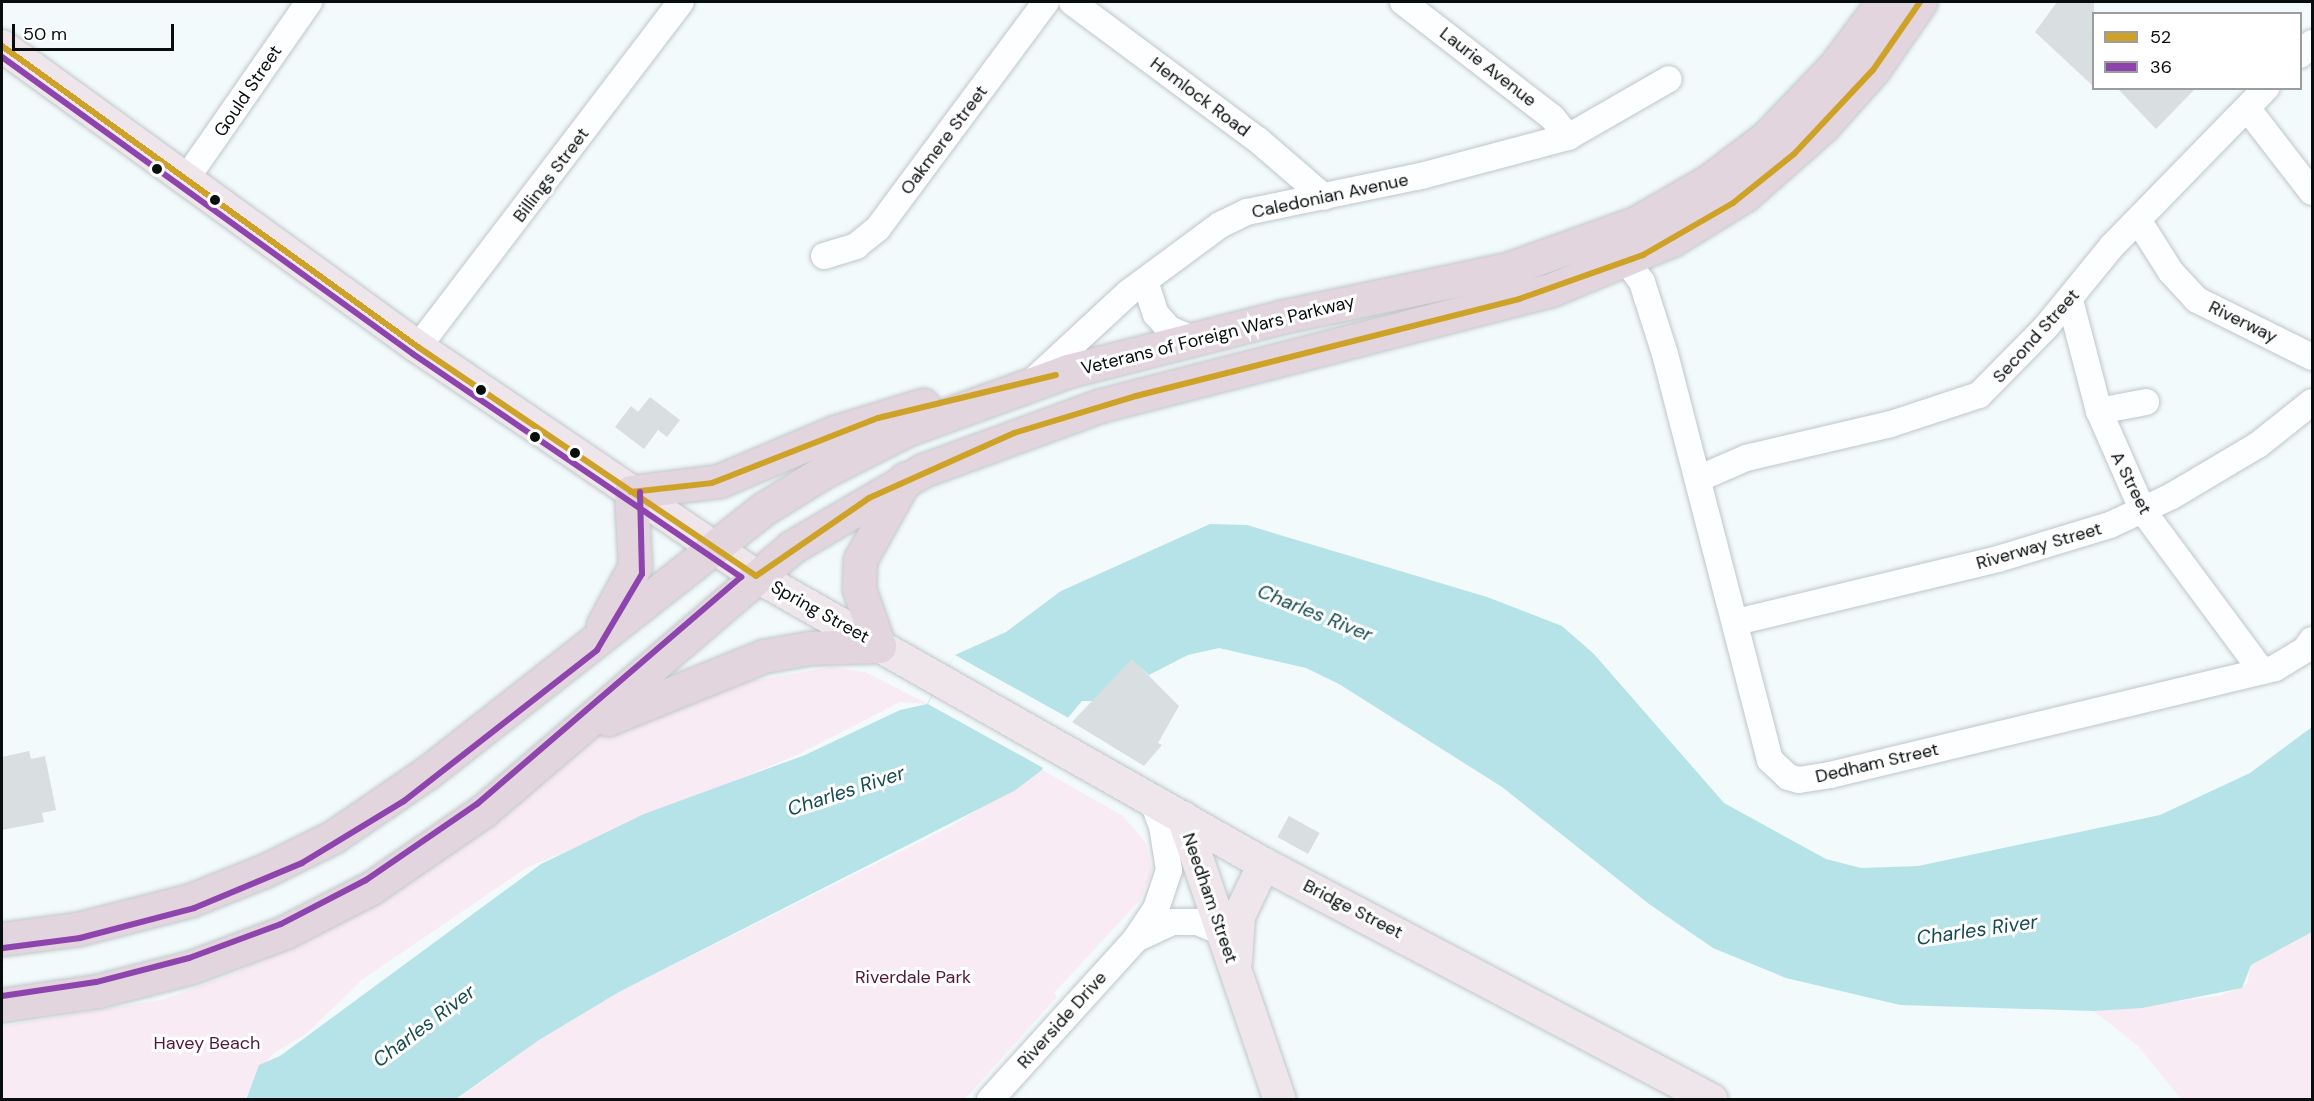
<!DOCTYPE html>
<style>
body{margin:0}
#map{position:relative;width:2314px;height:1101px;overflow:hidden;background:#f2fafc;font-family:"DM Sans",sans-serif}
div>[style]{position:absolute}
.green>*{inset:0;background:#f8ebf4}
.water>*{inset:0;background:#b6e3e8}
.pier>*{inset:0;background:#f2fafc;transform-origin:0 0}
.building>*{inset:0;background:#d9dfe1;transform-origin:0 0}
.roads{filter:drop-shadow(0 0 2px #c0c6c8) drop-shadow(0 0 2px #c0c6c8)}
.minor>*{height:26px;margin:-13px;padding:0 13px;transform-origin:13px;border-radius:13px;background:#fdfeff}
.major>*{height:32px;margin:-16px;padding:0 16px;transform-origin:16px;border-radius:16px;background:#eee6eb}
.highway>*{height:33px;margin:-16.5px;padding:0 16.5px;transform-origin:16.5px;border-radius:16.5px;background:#e3d5de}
.bus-1>*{height:6px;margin:-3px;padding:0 3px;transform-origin:3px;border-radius:3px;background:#cea226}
.bus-2>*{height:6px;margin:-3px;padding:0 3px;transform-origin:3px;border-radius:3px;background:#8e44ad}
.dots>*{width:16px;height:16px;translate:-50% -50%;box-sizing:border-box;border:3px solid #fff;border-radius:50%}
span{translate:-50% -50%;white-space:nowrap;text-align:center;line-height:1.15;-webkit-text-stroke:6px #fff;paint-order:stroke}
.street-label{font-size:18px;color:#080d0d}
.park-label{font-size:18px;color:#501839}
.water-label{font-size:20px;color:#154b51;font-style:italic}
.frame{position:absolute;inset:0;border:3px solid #080d0d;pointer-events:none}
.legend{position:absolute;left:2092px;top:12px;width:210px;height:78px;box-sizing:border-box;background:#fff;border:2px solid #9c9e9e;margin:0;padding:8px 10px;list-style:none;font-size:18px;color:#080d0d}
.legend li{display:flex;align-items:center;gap:12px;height:30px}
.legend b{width:30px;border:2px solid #9c9e9e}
.scale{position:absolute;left:12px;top:24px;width:162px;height:27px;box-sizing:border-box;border:3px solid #080d0d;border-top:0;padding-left:8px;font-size:18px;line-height:21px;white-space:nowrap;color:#080d0d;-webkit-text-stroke:4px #fff;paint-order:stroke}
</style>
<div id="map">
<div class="green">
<i style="clip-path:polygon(832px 667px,865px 672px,928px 704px,900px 702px,799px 754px,526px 868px,363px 979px,305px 1035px,275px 1052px,256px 1074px,246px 1099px,2px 1100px,2px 1026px,165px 999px,235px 973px,314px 933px,622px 714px,715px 687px)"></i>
<i style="clip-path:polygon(1042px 770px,1123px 816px,1146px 843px,1152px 872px,1140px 900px,1054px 993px,1057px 997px,965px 1099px,456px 1100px,539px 1040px,619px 992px,951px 826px)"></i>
<i style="clip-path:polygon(2312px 932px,2312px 1099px,2181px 1099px,2138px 1046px,2094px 1011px,2220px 996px,2247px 984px,2251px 965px)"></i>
</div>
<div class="water">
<i style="clip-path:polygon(1210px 524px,1247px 525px,1487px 597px,1562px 626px,1594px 654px,1724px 803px,1826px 859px,1861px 868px,1918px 866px,2160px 815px,2250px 773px,2312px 727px,2312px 932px,2251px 965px,2242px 988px,2142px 1008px,2094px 1011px,1900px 1005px,1786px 978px,1713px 948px,1649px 904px,1502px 787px,1339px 684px,1306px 668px,1219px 648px,1188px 655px,1149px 675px,1141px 668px,1108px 701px,1082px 701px,1066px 720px,1042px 770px,1014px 791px,619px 992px,539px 1040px,456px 1099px,246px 1100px,259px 1065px,280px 1056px,541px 864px,644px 814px,805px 755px,900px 710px,927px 704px,955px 655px,1006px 632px,1061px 591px)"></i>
</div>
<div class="pier">
<i style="left:955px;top:655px;width:132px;height:56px;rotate:29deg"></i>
</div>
<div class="building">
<i style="clip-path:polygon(2057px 2px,2094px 2px,2094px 87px,2035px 32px)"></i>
<i style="clip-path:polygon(2117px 88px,2196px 88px,2156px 129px)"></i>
<i style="clip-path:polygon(650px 397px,680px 420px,667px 437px,658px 430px,644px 449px,615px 427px,631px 406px,638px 412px)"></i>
<i style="clip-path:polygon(1132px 659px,1179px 706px,1158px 743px,1162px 745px,1144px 766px,1072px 722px)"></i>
<i style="clip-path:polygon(29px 751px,31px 759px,45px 756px,56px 810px,42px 813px,44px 822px,2px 830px,2px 757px)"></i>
<i style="left:1289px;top:816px;width:35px;height:24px;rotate:29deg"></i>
</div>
<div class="roads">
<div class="minor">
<i style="left:1072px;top:2px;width:232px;rotate:36.6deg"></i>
<i style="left:1258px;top:140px;width:87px;rotate:40.8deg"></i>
<i style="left:1403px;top:2px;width:188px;rotate:37.7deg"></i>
<i style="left:1552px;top:117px;width:26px;rotate:51deg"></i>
<i style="left:2300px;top:55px;width:17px;rotate:-45deg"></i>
<i style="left:2247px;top:108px;width:106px;rotate:52.3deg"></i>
<i style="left:186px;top:179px;width:216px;rotate:-55.2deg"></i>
<i style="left:2138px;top:220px;width:62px;rotate:57.6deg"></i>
<i style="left:2171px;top:272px;width:38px;rotate:47deg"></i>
<i style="left:2197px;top:300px;width:128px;rotate:26.4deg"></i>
<i style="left:824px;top:256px;width:34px;rotate:-17deg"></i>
<i style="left:856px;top:246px;width:28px;rotate:-39deg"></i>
<i style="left:878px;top:228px;width:282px;rotate:-53.4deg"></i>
<i style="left:1627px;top:262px;width:25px;rotate:53deg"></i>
<i style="left:1642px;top:282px;width:76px;rotate:72.3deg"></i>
<i style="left:1665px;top:354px;width:419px;rotate:75.5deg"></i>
<i style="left:1770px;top:760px;width:25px;rotate:43deg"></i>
<i style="left:1788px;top:777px;width:11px;rotate:15deg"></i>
<i style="left:1799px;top:780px;width:31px;rotate:-9deg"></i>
<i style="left:1830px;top:775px;width:458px;rotate:-13.5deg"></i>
<i style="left:2275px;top:668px;width:35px;rotate:-31deg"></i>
<i style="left:2305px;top:650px;width:12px;rotate:-55deg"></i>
<i style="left:1145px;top:281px;width:35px;rotate:72deg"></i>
<i style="left:1156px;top:314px;width:20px;rotate:49deg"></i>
<i style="left:1169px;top:329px;width:25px;rotate:23deg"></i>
<i style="left:2070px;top:300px;width:115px;rotate:75.4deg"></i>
<i style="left:2099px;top:411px;width:109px;rotate:66.3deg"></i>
<i style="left:2143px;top:511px;width:199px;rotate:53.4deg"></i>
<i style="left:418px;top:347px;width:434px;rotate:-52.7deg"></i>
<i style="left:1033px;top:381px;width:129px;rotate:-42.8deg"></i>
<i style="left:1128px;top:293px;width:114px;rotate:-36.5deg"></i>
<i style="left:1220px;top:225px;width:30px;rotate:-26deg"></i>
<i style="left:1247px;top:212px;width:178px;rotate:-11.7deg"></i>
<i style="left:1421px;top:176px;width:152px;rotate:-14.9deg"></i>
<i style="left:1568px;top:137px;width:116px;rotate:-29.9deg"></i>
<i style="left:2099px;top:411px;width:48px;rotate:-10.8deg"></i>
<i style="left:1700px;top:478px;width:50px;rotate:-23.5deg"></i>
<i style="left:1746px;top:458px;width:149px;rotate:-13.2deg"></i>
<i style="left:1891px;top:424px;width:93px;rotate:-18.2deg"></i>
<i style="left:1979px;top:395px;width:95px;rotate:-45.4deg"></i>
<i style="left:2046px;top:327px;width:104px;rotate:-50.8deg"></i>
<i style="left:2112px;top:246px;width:221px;rotate:-45.7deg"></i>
<i style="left:1736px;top:622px;width:269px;rotate:-13.5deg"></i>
<i style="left:1998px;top:559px;width:117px;rotate:-16.9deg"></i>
<i style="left:2110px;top:525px;width:68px;rotate:-25.1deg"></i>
<i style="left:2172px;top:496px;width:100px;rotate:-30.7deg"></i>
<i style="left:2258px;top:445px;width:69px;rotate:-38.5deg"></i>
<i style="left:1138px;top:938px;width:38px;rotate:-25deg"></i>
<i style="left:1172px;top:922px;width:25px"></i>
<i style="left:1197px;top:922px;width:24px;rotate:22deg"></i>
<i style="left:990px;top:1100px;width:216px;rotate:-47.8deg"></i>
<i style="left:1135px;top:940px;width:37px;rotate:-56deg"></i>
<i style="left:1156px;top:909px;width:41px;rotate:-71.6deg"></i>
<i style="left:1169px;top:870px;width:45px;rotate:-99deg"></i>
<i style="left:1162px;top:826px;width:28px;rotate:-111deg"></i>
</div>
<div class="major">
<i style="left:2px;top:46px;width:513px;rotate:35.89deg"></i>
<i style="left:418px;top:347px;width:408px;rotate:34.1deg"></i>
<i style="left:756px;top:576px;width:584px;rotate:29.55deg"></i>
<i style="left:1264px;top:864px;width:506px;rotate:27.78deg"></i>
<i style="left:1183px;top:817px;width:299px;rotate:71.1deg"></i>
<i style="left:1236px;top:961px;width:45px;rotate:-86.2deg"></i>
<i style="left:1239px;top:916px;width:58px;rotate:-64.3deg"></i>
</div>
<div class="highway">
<i style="left:603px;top:625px;width:67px;rotate:-61.5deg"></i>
<i style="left:635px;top:566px;width:74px;rotate:-93.1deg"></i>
<i style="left:631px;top:492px;width:89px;rotate:-7.1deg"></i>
<i style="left:719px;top:481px;width:126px;rotate:-22.9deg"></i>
<i style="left:835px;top:432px;width:92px;rotate:-17.1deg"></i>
<i style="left:608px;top:719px;width:168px;rotate:-22deg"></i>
<i style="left:764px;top:656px;width:46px;rotate:-10.1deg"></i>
<i style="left:809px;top:648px;width:70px;rotate:-1.6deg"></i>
<i style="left:879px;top:646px;width:60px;rotate:-109.3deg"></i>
<i style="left:859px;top:589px;width:29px;rotate:-88deg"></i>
<i style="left:860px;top:560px;width:93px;rotate:-60.9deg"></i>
<i style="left:2px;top:939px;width:77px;rotate:-7.5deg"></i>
<i style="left:78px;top:929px;width:117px;rotate:-14.4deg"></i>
<i style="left:191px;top:900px;width:79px;rotate:-21.7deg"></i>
<i style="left:264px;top:871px;width:77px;rotate:-26.2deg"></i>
<i style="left:333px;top:837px;width:115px;rotate:-34.4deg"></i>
<i style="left:428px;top:772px;width:428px;rotate:-38.1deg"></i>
<i style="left:765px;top:508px;width:70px;rotate:-31.7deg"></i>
<i style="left:825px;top:471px;width:93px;rotate:-26.8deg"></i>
<i style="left:908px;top:429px;width:170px;rotate:-19.9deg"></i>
<i style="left:1068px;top:371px;width:220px;rotate:-14.2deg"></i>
<i style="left:1281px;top:317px;width:232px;rotate:-11.9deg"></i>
<i style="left:1508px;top:269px;width:136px;rotate:-19.8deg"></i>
<i style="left:1636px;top:223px;width:84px;rotate:-29.9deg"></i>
<i style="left:1709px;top:181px;width:73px;rotate:-37.2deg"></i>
<i style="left:1767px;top:137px;width:98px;rotate:-46.2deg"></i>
<i style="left:1835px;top:66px;width:80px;rotate:-53.1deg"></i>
<i style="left:2px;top:1005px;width:97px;rotate:-8.3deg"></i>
<i style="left:98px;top:991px;width:97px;rotate:-14.3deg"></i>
<i style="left:192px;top:967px;width:99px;rotate:-20.6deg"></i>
<i style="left:285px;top:932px;width:97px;rotate:-27.1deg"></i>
<i style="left:371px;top:888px;width:136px;rotate:-34.5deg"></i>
<i style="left:483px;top:811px;width:406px;rotate:-40.5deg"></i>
<i style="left:792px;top:547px;width:153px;rotate:-30.3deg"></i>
<i style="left:924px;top:470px;width:186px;rotate:-20.1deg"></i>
<i style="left:1099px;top:406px;width:467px;rotate:-14.4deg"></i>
<i style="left:1551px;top:290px;width:131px;rotate:-22.5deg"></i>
<i style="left:1672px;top:240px;width:86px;rotate:-31.7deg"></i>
<i style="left:1745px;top:195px;width:104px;rotate:-41.5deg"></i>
<i style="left:1823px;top:126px;width:75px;rotate:-48.2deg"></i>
<i style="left:1873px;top:70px;width:83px;rotate:-55.3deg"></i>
</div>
</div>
<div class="bus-1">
<i style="left:2px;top:46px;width:513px;rotate:35.89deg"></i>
<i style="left:418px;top:347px;width:408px;rotate:34.1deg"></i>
<i style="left:756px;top:576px;width:137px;rotate:-34.6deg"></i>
<i style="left:869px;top:498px;width:159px;rotate:-24.1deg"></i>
<i style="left:1014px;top:433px;width:127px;rotate:-16.9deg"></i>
<i style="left:1136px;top:396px;width:395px;rotate:-14.2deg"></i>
<i style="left:1519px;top:299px;width:132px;rotate:-19.5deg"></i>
<i style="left:1643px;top:255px;width:104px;rotate:-30deg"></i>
<i style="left:1733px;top:203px;width:78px;rotate:-38.8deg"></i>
<i style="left:1794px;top:154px;width:115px;rotate:-46.8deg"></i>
<i style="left:1873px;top:70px;width:83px;rotate:-55.3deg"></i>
<i style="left:631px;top:492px;width:81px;rotate:-6.3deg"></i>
<i style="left:712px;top:483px;width:178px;rotate:-21.4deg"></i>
<i style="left:878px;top:418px;width:183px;rotate:-13.6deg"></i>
</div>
<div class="bus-2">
<i style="left:2px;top:57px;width:507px;rotate:35.85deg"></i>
<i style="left:413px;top:354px;width:397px;rotate:34.2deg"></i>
<i style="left:741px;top:577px;width:348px;rotate:139.3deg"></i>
<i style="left:477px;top:804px;width:135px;rotate:145.6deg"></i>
<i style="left:366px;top:880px;width:96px;rotate:152.6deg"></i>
<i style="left:281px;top:924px;width:98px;rotate:159.7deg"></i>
<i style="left:189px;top:958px;width:96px;rotate:165.5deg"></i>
<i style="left:96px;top:982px;width:95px;rotate:171.5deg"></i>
<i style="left:3px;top:948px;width:78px;rotate:-7.4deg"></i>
<i style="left:80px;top:938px;width:118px;rotate:-14.7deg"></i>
<i style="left:194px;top:908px;width:117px;rotate:-22.6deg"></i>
<i style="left:302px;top:863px;width:119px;rotate:-31.3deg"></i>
<i style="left:404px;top:801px;width:245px;rotate:-38deg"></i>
<i style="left:597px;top:650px;width:88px;rotate:-59.4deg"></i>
<i style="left:642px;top:574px;width:82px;rotate:-91.4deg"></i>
</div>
<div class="dots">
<i style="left:157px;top:169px;background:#080d0d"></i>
<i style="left:215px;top:200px;background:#080d0d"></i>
<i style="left:481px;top:390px;background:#080d0d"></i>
<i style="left:535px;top:437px;background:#080d0d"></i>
<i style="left:575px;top:453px;background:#080d0d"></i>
</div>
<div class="street-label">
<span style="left:1488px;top:67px;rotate:38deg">Laurie Avenue</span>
<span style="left:248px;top:91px;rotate:-56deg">Gould Street</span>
<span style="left:1200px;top:97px;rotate:37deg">Hemlock Road</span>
<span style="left:944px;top:140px;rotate:-53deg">Oakmere Street</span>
<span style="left:551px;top:175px;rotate:-53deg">Billings Street</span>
<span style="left:1330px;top:196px;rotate:-12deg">Caledonian Avenue</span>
<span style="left:2243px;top:322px;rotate:26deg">Riverway</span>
<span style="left:1218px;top:335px;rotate:-14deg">Veterans of Foreign Wars Parkway</span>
<span style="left:2036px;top:336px;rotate:-48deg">Second Street</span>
<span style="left:2131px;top:483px;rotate:63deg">A Street</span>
<span style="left:2039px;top:546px;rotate:-16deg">Riverway Street</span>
<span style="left:820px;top:612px;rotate:29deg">Spring Street</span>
<span style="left:1877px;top:763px;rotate:-13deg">Dedham Street</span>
<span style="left:1210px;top:898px;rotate:71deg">Needham Street</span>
<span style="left:1353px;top:909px;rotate:27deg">Bridge Street</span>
<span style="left:1062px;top:1020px;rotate:-48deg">Riverside Drive</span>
</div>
<div class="park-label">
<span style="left:913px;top:977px">Riverdale Park</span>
<span style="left:207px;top:1043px">Havey Beach</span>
</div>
<div class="water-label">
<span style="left:1315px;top:613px;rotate:22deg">Charles River</span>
<span style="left:846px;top:791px;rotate:-18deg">Charles River</span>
<span style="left:1977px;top:930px;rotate:-8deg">Charles River</span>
<span style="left:424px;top:1026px;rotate:-37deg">Charles River</span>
</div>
<div class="frame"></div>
<ul class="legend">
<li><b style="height:8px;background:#cea226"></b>52</li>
<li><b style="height:8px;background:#8e44ad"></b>36</li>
</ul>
<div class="scale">50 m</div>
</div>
